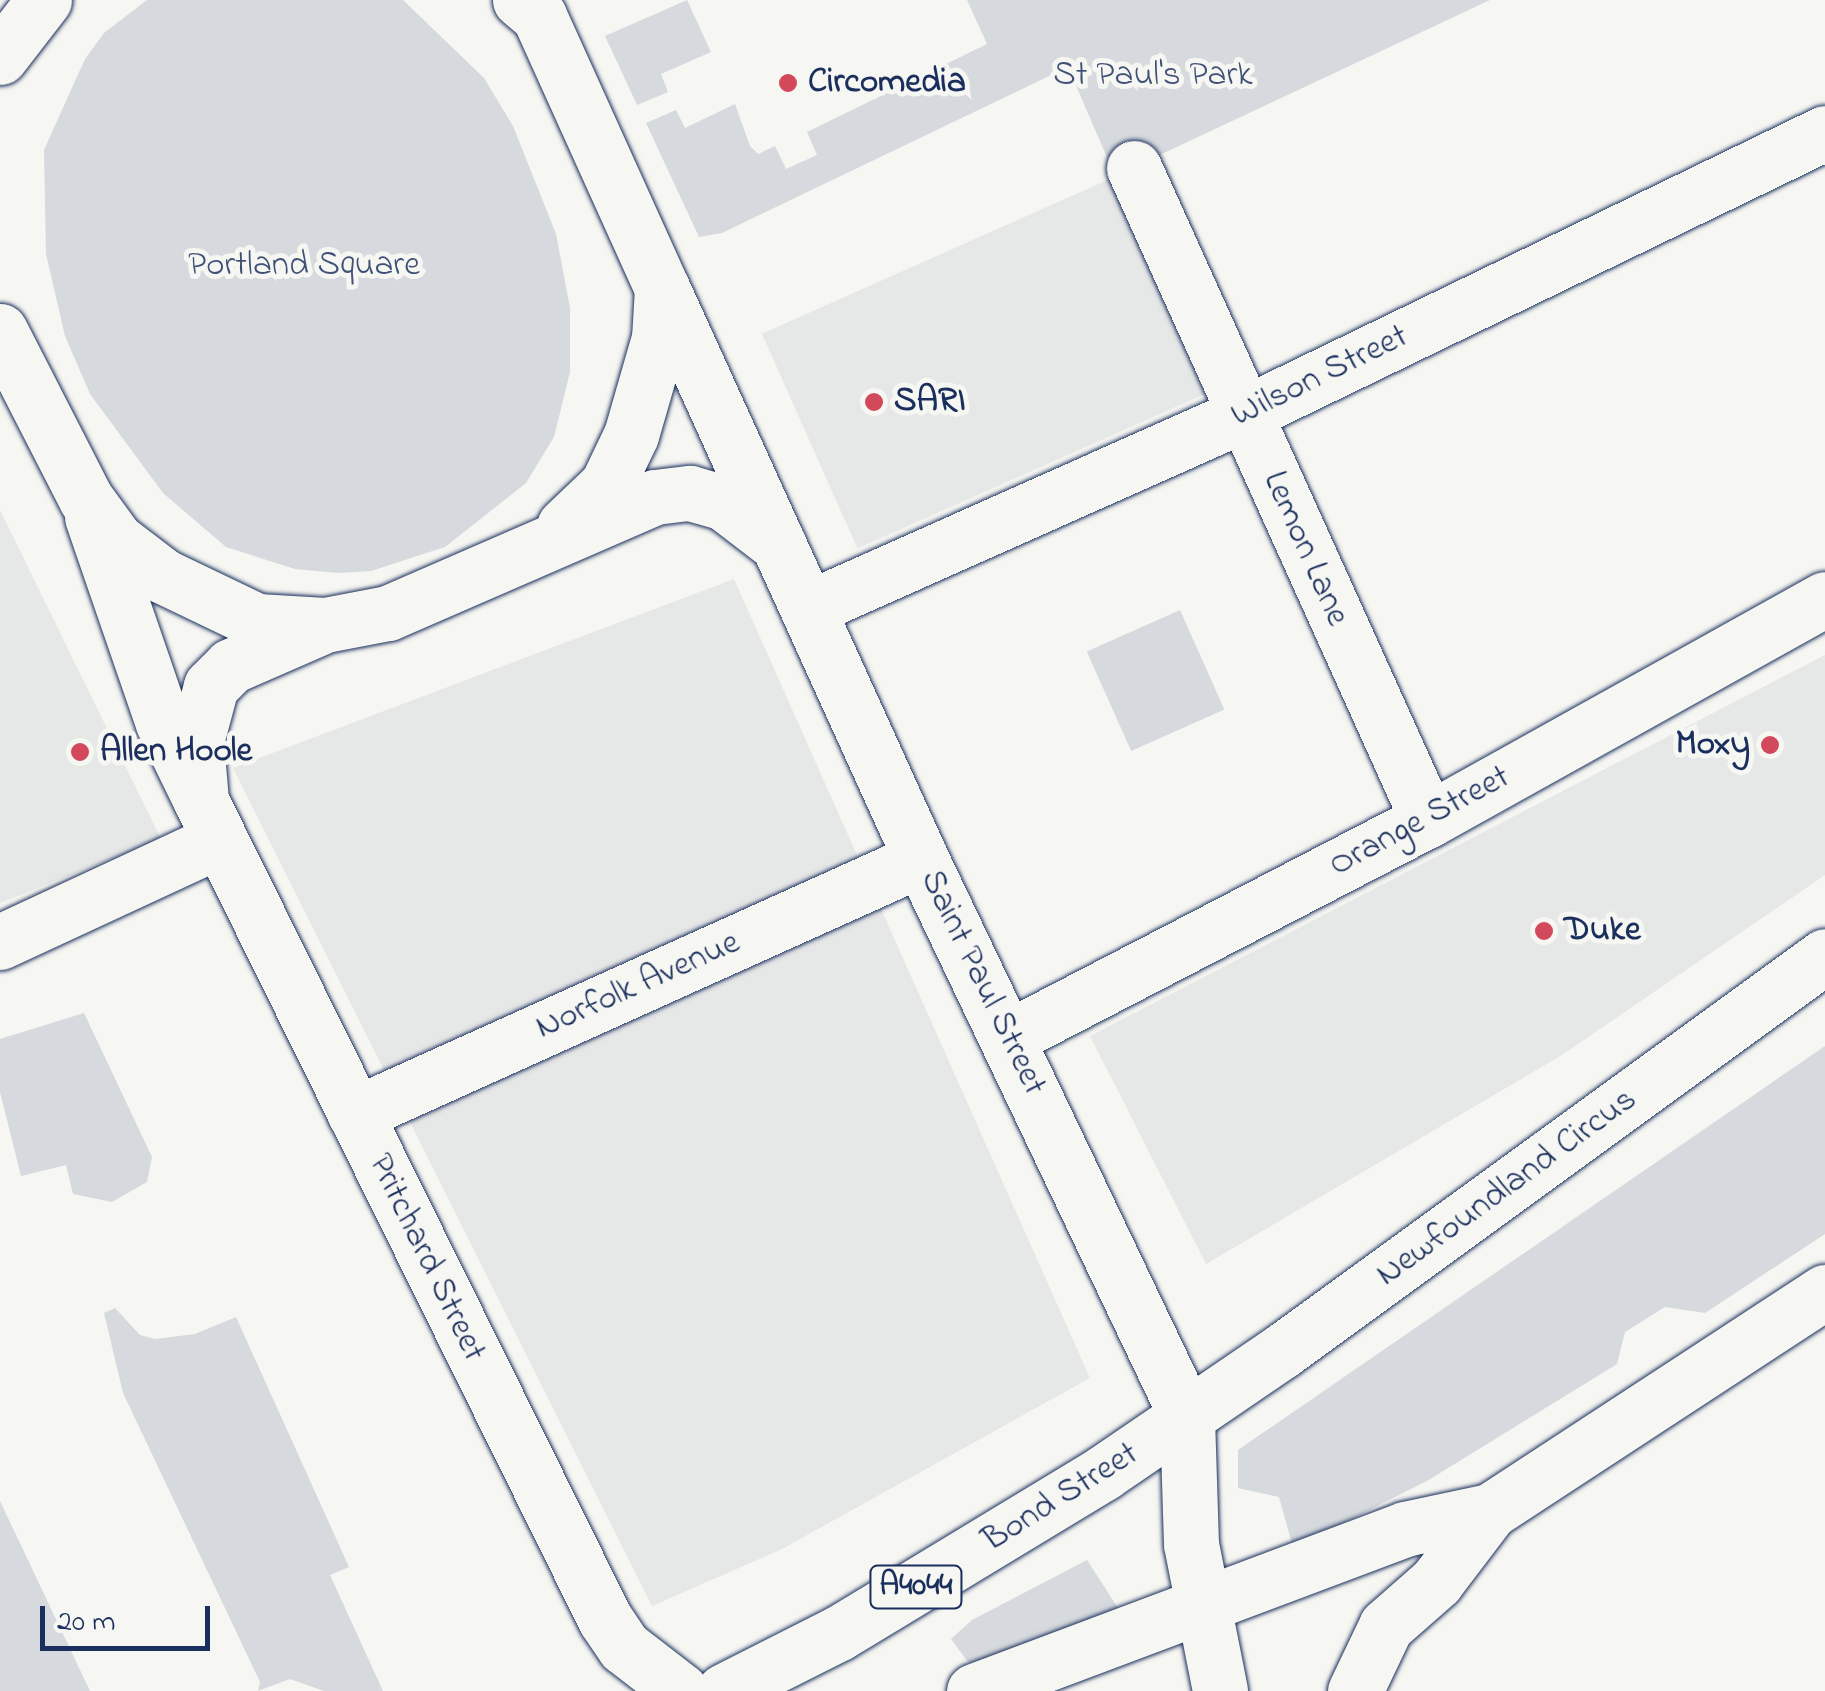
<!DOCTYPE html>
<style>
body{margin:0}
#map{position:relative;width:1825px;height:1691px;overflow:hidden;background:#f6f6f2;font-family:"Indie Flower",sans-serif}
div>[style]{position:absolute}
.built>*{inset:0;background:#e6e7e7;transform-origin:0 0}
.green>*{inset:0;background:#d6d9dd;transform-origin:0 0}
.roads{filter:drop-shadow(0 0 2px #1b2f5e) drop-shadow(0 0 2px #1b2f5e)}
.minor>*{height:55px;margin:-27.5px;padding:0 27.5px;transform-origin:27.5px;border-radius:27.5px;background:#f6f6f2}
.trunk>*{height:55px;margin:-27.5px;padding:0 27.5px;transform-origin:27.5px;border-radius:27.5px;background:#f6f6f2}
.dots>*{width:28px;height:28px;translate:-50% -50%;box-sizing:border-box;border:5px solid #f6f6f2;border-radius:50%}
span{translate:-50% -50%;white-space:nowrap;text-align:center;line-height:1.15;-webkit-text-stroke:10px #f6f6f2;paint-order:stroke}
.shield-label span{padding:2px 8px;background:#f6f6f2;border:2px solid;border-radius:8px;-webkit-text-stroke-width:0}
.shield-label{font-size:32px;color:#1b2f5e;font-weight:700}
.park-label{font-size:35px;color:#405177}
.poi-label{font-size:35px;color:#1b2f5e;font-weight:700}
.left{translate:0 -50%;text-align:left}
.right{translate:-100% -50%;text-align:right}
.street-label{font-size:35px;color:#1b2f5e}
.scale{position:absolute;left:40px;top:1606px;width:170px;height:45px;box-sizing:border-box;border:5px solid #1b2f5e;border-top:0;padding-left:12px;font-size:30px;line-height:35px;white-space:nowrap;color:#1b2f5e;-webkit-text-stroke:8px #f6f6f2;paint-order:stroke}
</style>
<div id="map">
<div class="built">
<i style="left:1141px;top:165px;width:235px;height:415px;rotate:66deg"></i>
<i style="clip-path:polygon(0 510px,161px 839px,0 903px)"></i>
<i style="clip-path:polygon(734px 579px,1090px 1378px,782px 1549px,652px 1606px,233px 768px)"></i>
<i style="clip-path:polygon(1825px 655px,1825px 875px,1562px 1055px,1206px 1264px,1090px 1036px)"></i>
</div>
<div class="green">
<i style="clip-path:polygon(147px 0,403px 0,484px 78px,513px 126px,556px 234px,570px 308px,570px 372px,554px 437px,526px 483px,445px 547px,371px 571px,338px 573px,295px 569px,226px 547px,163px 493px,90px 394px,65px 336px,46px 254px,44px 150px,85px 59px,104px 33px)"></i>
<i style="clip-path:polygon(687px 0,711px 52px,661px 74px,668px 92px,637px 105px,605px 36px)"></i>
<i style="clip-path:polygon(967px 0,1490px 0,1115px 176px,1068px 67px,722px 233px,699px 237px,646px 123px,676px 110px,685px 128px,735px 104px,750px 146px,758px 154px,775px 146px,786px 169px,817px 155px,807px 132px,987px 44px)"></i>
<i style="left:1180px;top:610px;width:109px;height:102px;rotate:66deg"></i>
<i style="clip-path:polygon(84px 1013px,152px 1157px,147px 1182px,112px 1202px,73px 1194px,66px 1165px,21px 1176px,0 1092px,0 1039px)"></i>
<i style="clip-path:polygon(1825px 1046px,1825px 1234px,1705px 1313px,1665px 1307px,1625px 1332px,1617px 1364px,1427px 1481px,1321px 1534px,1292px 1544px,1279px 1497px,1238px 1488px,1238px 1450px)"></i>
<i style="clip-path:polygon(115px 1308px,140px 1335px,155px 1339px,195px 1334px,236px 1317px,349px 1567px,330px 1575px,383px 1691px,324px 1691px,290px 1679px,258px 1691px,260px 1682px,123px 1393px,104px 1313px)"></i>
<i style="clip-path:polygon(0 1501px,90px 1691px,0 1691px)"></i>
<i style="clip-path:polygon(1087px 1560px,1118px 1608px,982px 1663px,968px 1662px,951px 1639px,972px 1620px)"></i>
</div>
<div class="roads">
<div class="minor">
<i style="left:520px;top:0;width:25px;rotate:40deg"></i>
<i style="left:539px;top:16px;width:299px;rotate:65.7deg"></i>
<i style="left:662px;top:288px;width:50px;rotate:93.4deg"></i>
<i style="left:659px;top:338px;width:101px;rotate:106.1deg"></i>
<i style="left:631px;top:435px;width:55px;rotate:115.6deg"></i>
<i style="left:607px;top:485px;width:59px;rotate:136.4deg"></i>
<i style="left:0;top:57px;width:72px;rotate:-52.3deg"></i>
<i style="left:1134px;top:168px;width:715px;rotate:65.73deg"></i>
<i style="left:662px;top:288px;width:627px;rotate:65.6deg"></i>
<i style="left:921px;top:859px;width:618px;rotate:64.51deg"></i>
<i style="left:0;top:331px;width:189px;rotate:62.9deg"></i>
<i style="left:86px;top:499px;width:51px;rotate:53.8deg"></i>
<i style="left:116px;top:540px;width:59px;rotate:37.5deg"></i>
<i style="left:163px;top:576px;width:104px;rotate:25.6deg"></i>
<i style="left:257px;top:621px;width:68px;rotate:3.4deg"></i>
<i style="left:325px;top:625px;width:64px;rotate:-10.8deg"></i>
<i style="left:388px;top:613px;width:291px;rotate:-23.5deg"></i>
<i style="left:655px;top:497px;width:35px;rotate:-7deg"></i>
<i style="left:690px;top:493px;width:35px;rotate:16deg"></i>
<i style="left:724px;top:503px;width:69px;rotate:37.4deg"></i>
<i style="left:92px;top:517px;width:218px;rotate:71deg"></i>
<i style="left:163px;top:723px;width:87px;rotate:64deg"></i>
<i style="left:201px;top:801px;width:59px;rotate:-94.8deg"></i>
<i style="left:196px;top:742px;width:58px;rotate:-75deg"></i>
<i style="left:211px;top:686px;width:28px;rotate:-45deg"></i>
<i style="left:231px;top:666px;width:95px;rotate:-23.6deg"></i>
<i style="left:809px;top:608px;width:476px;rotate:-24deg"></i>
<i style="left:1244px;top:414px;width:645px;rotate:-25.81deg"></i>
<i style="left:201px;top:801px;width:912px;rotate:63.72deg"></i>
<i style="left:605px;top:1619px;width:34px;rotate:56deg"></i>
<i style="left:624px;top:1647px;width:72px;rotate:37.7deg"></i>
<i style="left:0;top:942px;width:242px;rotate:-24.9deg"></i>
<i style="left:1011px;top:1036px;width:470px;rotate:-27.4deg"></i>
<i style="left:1428px;top:820px;width:454px;rotate:-29.1deg"></i>
<i style="left:355px;top:1114px;width:621px;rotate:-24.25deg"></i>
</div>
<div class="trunk">
<i style="left:1187px;top:1417px;width:127px;rotate:88.2deg"></i>
<i style="left:1191px;top:1544px;width:150px;rotate:78.8deg"></i>
<i style="left:724px;top:1691px;width:129px;rotate:-26.8deg"></i>
<i style="left:839px;top:1633px;width:309px;rotate:-31.2deg"></i>
<i style="left:1103px;top:1473px;width:217px;rotate:-34.3deg"></i>
<i style="left:1282px;top:1351px;width:671px;rotate:-36.03deg"></i>
<i style="left:974px;top:1691px;width:460px;rotate:-20.6deg"></i>
<i style="left:1405px;top:1529px;width:87px;rotate:-12deg"></i>
<i style="left:1490px;top:1511px;width:400px;rotate:-33.2deg"></i>
<i style="left:1355px;top:1691px;width:72px;rotate:-64.5deg"></i>
<i style="left:1386px;top:1626px;width:67px;rotate:-41.3deg"></i>
<i style="left:1436px;top:1582px;width:89px;rotate:-52.7deg"></i>
</div>
</div>
<div class="dots">
<i style="left:788px;top:83px;background:#d1495b"></i>
<i style="left:874px;top:402px;background:#d1495b"></i>
<i style="left:1770px;top:745px;background:#d1495b"></i>
<i style="left:80px;top:752px;background:#d1495b"></i>
<i style="left:1544px;top:931px;background:#d1495b"></i>
</div>
<div class="shield-label">
<span style="left:916px;top:1587px">A4044</span>
</div>
<div class="park-label">
<span style="left:1153px;top:76px">St Paul's Park</span>
<span style="left:304px;top:266px">Portland Square</span>
</div>
<div class="poi-label">
<span class="left" style="left:808px;top:83px">Circomedia</span>
<span class="left" style="left:894px;top:402px">SARI</span>
<span class="right" style="left:1750px;top:745px">Moxy</span>
<span class="left" style="left:100px;top:752px">Allen Hoole</span>
<span class="left" style="left:1564px;top:931px">Duke</span>
</div>
<div class="street-label">
<span style="left:1320px;top:377px;rotate:-26deg">Wilson Street</span>
<span style="left:1305px;top:549px;rotate:66deg">Lemon Lane</span>
<span style="left:1420px;top:822px;rotate:-28deg">Orange Street</span>
<span style="left:982px;top:983px;rotate:64deg">Saint Paul Street</span>
<span style="left:638px;top:986px;rotate:-24deg">Norfolk Avenue</span>
<span style="left:1507px;top:1188px;rotate:-36deg">Newfoundland Circus</span>
<span style="left:426px;top:1258px;rotate:64deg">Pritchard Street</span>
<span style="left:1061px;top:1498px;rotate:-32deg">Bond Street</span>
</div>
<div class="scale">20 m</div>
</div>
